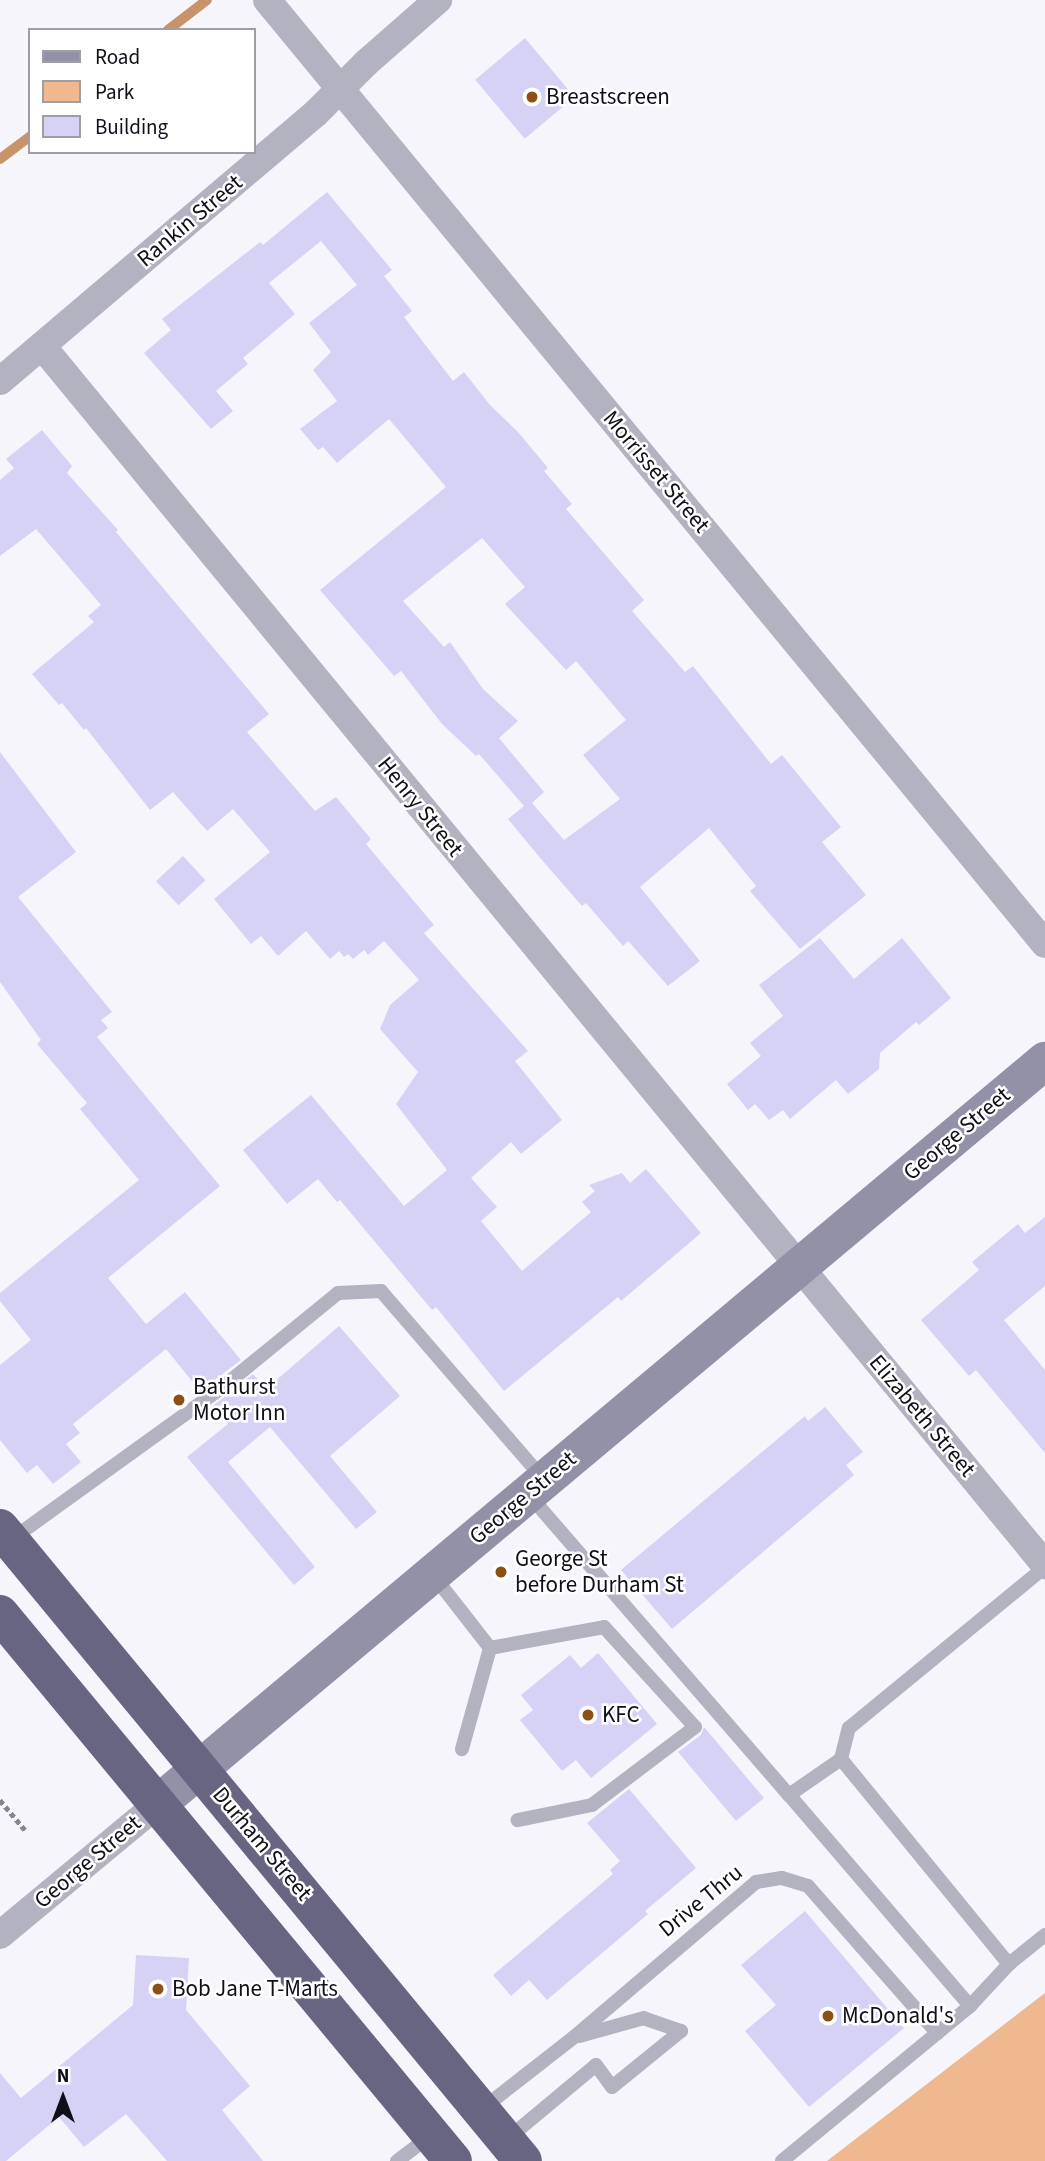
<!DOCTYPE html>
<style>
body{margin:0}
#map{position:relative;width:1045px;height:2161px;overflow:hidden;background:#f6f5fc;font-family:"Source Sans 3",sans-serif}
div>[style]{position:absolute}
.green>*{inset:0;background:#efb88f}
.stream>*{height:10px;margin:-5px;padding:0 5px;transform-origin:5px;border-radius:5px;background:#c99369}
.building>*{inset:0;background:#d5d2f5;transform-origin:0 0}
.path>*{height:4.5px;margin-top:-2.25px;transform-origin:0;background:repeating-linear-gradient(90deg,#86858e 0 5px,transparent 0 8.5px)}
.lane>*{height:14px;margin:-7px;padding:0 7px;transform-origin:7px;border-radius:7px;background:#b3b2c1}
.street>*{height:28px;margin:-14px;padding:0 14px;transform-origin:14px;border-radius:14px;background:#b3b2c1}
.secondary>*{height:38px;margin:-19px;padding:0 19px;transform-origin:19px;border-radius:19px;background:#9391a7}
.highway>*{height:38px;margin:-19px;padding:0 19px;transform-origin:19px;border-radius:19px;background:#686583}
.dots>*{width:19px;height:19px;translate:-50% -50%;box-sizing:border-box;border:4px solid #fff;border-radius:50%}
span{translate:-50% -50%;white-space:nowrap;text-align:center;line-height:1.15;-webkit-text-stroke:5px #fff;paint-order:stroke}
.poi-label{font-size:23px;color:#0f0e19}
.left{translate:0 -50%;text-align:left}
.street-label{font-size:23px;color:#0f0e19}
.legend{position:absolute;left:28px;top:28px;width:228px;height:126px;box-sizing:border-box;background:#fff;border:2px solid #9f9fa3;margin:0;padding:9px 12px;list-style:none;font-size:21px;color:#0f0e19}
.legend li{display:flex;align-items:center;gap:14px;height:35px}
.legend b{width:35px;border:2px solid #9f9fa3}
.north{position:absolute;left:28px;top:2063px;width:70px;height:70px;-webkit-text-stroke:5px #fff;paint-order:stroke;rotate:0deg;font-size:19px;font-weight:700;line-height:28px;text-align:center;color:#0f0e19}
.north::after{content:'';display:block;margin:auto;width:24px;height:32px;background:#0f0e19;clip-path:polygon(50% 0,100% 100%,50% 72%,0 100%)}
</style>
<div id="map">
<div class="green">
<i style="clip-path:polygon(1045px 1993px,1045px 2161px,827px 2161px)"></i>
</div>
<div class="stream">
<i style="left:168px;top:30px;width:49px;rotate:-37.6deg"></i>
<i style="left:0;top:159px;width:38px;rotate:-37deg"></i>
</div>
<div class="building">
<i style="left:525px;top:38px;width:77px;height:65px;rotate:50deg"></i>
<i style="clip-path:polygon(evenodd,327px 192px,392px 270px,384px 276px,412px 311px,404px 317px,453px 381px,464px 372px,490px 405px,518px 432px,548px 468px,544px 471px,572px 504px,566px 509px,644px 600px,632px 611px,685px 672px,693px 666px,771px 764px,782px 755px,841px 827px,822px 842px,866px 895px,800px 949px,750px 891px,756px 886px,709px 828px,640px 887px,700px 961px,668px 986px,628px 941px,623px 946px,586px 903px,582px 906px,541px 859px,508px 819px,524px 806px,479px 754px,476px 756px,442px 724px,401px 671px,394px 676px,320px 590px,446px 487px,389px 419px,337px 463px,323px 447px,318px 450px,300px 429px,337px 401px,313px 370px,331px 352px,309px 323px,357px 285px,321px 241px,269px 283px,295px 314px,243px 358px,248px 364px,216px 391px,233px 411px,211px 429px,144px 353px,171px 330px,162px 319px,260px 242px,263px 245px,327px 192px,482px 538px,525px 587px,505px 604px,566px 670px,576px 661px,626px 720px,583px 755px,620px 799px,564px 840px,532px 803px,544px 792px,499px 738px,518px 721px,483px 689px,450px 642px,444px 647px,403px 601px,482px 538px)"></i>
<i style="clip-path:polygon(42px 430px,72px 466px,67px 473px,118px 530px,116px 532px,269px 714px,247px 732px,315px 811px,336px 797px,371px 839px,366px 844px,434px 925px,424px 933px,528px 1051px,515px 1061px,562px 1120px,521px 1154px,511px 1142px,471px 1178px,497px 1207px,481px 1221px,522px 1271px,591px 1212px,582px 1202px,595px 1191px,589px 1185px,622px 1173px,630px 1183px,646px 1169px,701px 1233px,621px 1301px,618px 1297px,504px 1391px,436px 1307px,432px 1310px,340px 1200px,337px 1202px,318px 1179px,287px 1204px,243px 1150px,311px 1095px,404px 1206px,447px 1170px,396px 1104px,418px 1072px,380px 1029px,390px 1005px,419px 980px,384px 941px,368px 955px,364px 950px,353px 959px,348px 954px,344px 957px,339px 951px,330px 959px,306px 931px,278px 956px,261px 936px,251px 944px,214px 899px,270px 852px,233px 809px,207px 831px,173px 792px,150px 810px,86px 728px,84px 730px,62px 703px,59px 705px,32px 674px,94px 622px,88px 616px,101px 605px,36px 529px,0 556px,0 480px,14px 468px,6px 459px)"></i>
<i style="clip-path:polygon(0 752px,76px 852px,18px 897px,112px 1012px,101px 1020px,108px 1028px,97px 1037px,220px 1186px,108px 1278px,146px 1324px,185px 1292px,241px 1360px,200px 1391px,166px 1349px,73px 1424px,80px 1433px,66px 1444px,81px 1462px,53px 1484px,37px 1465px,27px 1473px,0 1440px,0 1365px,31px 1340px,0 1301px,0 1293px,139px 1180px,80px 1109px,87px 1103px,37px 1044px,41px 1040px,0 982px)"></i>
<i style="left:183px;top:856px;width:33px;height:37px;rotate:47deg"></i>
<i style="clip-path:polygon(820px 938px,854px 979px,902px 938px,951px 998px,919px 1025px,916px 1022px,880px 1053px,879px 1069px,848px 1094px,836px 1080px,790px 1119px,783px 1110px,769px 1120px,755px 1104px,748px 1110px,727px 1084px,761px 1056px,750px 1043px,783px 1016px,759px 985px)"></i>
<i style="clip-path:polygon(1045px 1217px,1045px 1286px,1004px 1320px,1045px 1370px,1045px 1453px,976px 1370px,969px 1376px,921px 1320px,979px 1270px,972px 1262px,1018px 1224px,1025px 1233px)"></i>
<i style="clip-path:polygon(339px 1326px,400px 1396px,330px 1456px,377px 1512px,356px 1529px,270px 1427px,228px 1462px,315px 1567px,294px 1585px,187px 1457px,228px 1424px,213px 1406px,253px 1374px,266px 1389px)"></i>
<i style="clip-path:polygon(825px 1407px,863px 1452px,846px 1465px,854px 1475px,672px 1629px,621px 1570px,805px 1416px,808px 1421px)"></i>
<i style="clip-path:polygon(598px 1653px,657px 1724px,591px 1778px,576px 1760px,562px 1771px,520px 1720px,533px 1710px,521px 1695px,570px 1655px,581px 1668px)"></i>
<i style="clip-path:polygon(704px 1727px,764px 1798px,736px 1821px,678px 1752px,701px 1735px)"></i>
<i style="clip-path:polygon(629px 1789px,696px 1868px,645px 1911px,648px 1914px,547px 2000px,529px 1980px,511px 1996px,493px 1975px,613px 1874px,610px 1870px,620px 1861px,587px 1823px)"></i>
<i style="clip-path:polygon(805px 1911px,904px 2028px,809px 2107px,745px 2031px,776px 2005px,741px 1965px)"></i>
<i style="clip-path:polygon(136px 1955px,189px 1958px,186px 2010px,250px 2086px,222px 2110px,263px 2161px,167px 2161px,126px 2114px,84px 2147px,59px 2117px,6px 2161px,0 2161px,0 2073px,21px 2098px,133px 2005px)"></i>
</div>
<div class="path">
<i style="left:0;top:1800px;width:39px;rotate:50deg"></i>
</div>
<div class="lane">
<i style="left:529px;top:1495px;width:397px;rotate:49.1deg"></i>
<i style="left:12px;top:1539px;width:261px;rotate:-35.8deg"></i>
<i style="left:224px;top:1386px;width:147px;rotate:-39.2deg"></i>
<i style="left:338px;top:1293px;width:43px;rotate:-2.7deg"></i>
<i style="left:381px;top:1291px;width:248px;rotate:49.2deg"></i>
<i style="left:433px;top:1575px;width:93px;rotate:52deg"></i>
<i style="left:490px;top:1648px;width:105px;rotate:105.5deg"></i>
<i style="left:490px;top:1648px;width:116px;rotate:-10.4deg"></i>
<i style="left:604px;top:1627px;width:135px;rotate:47.7deg"></i>
<i style="left:695px;top:1727px;width:129px;rotate:142.9deg"></i>
<i style="left:592px;top:1805px;width:76px;rotate:168.5deg"></i>
<i style="left:841px;top:1759px;width:265px;rotate:50.7deg"></i>
<i style="left:970px;top:2006px;width:278px;rotate:-130.6deg"></i>
<i style="left:789px;top:1795px;width:63px;rotate:-34.7deg"></i>
<i style="left:841px;top:1759px;width:32px;rotate:-76deg"></i>
<i style="left:849px;top:1728px;width:254px;rotate:-39.4deg"></i>
<i style="left:482px;top:2109px;width:117px;rotate:-38deg"></i>
<i style="left:574px;top:2037px;width:239px;rotate:-40.4deg"></i>
<i style="left:756px;top:1882px;width:26px;rotate:-9deg"></i>
<i style="left:782px;top:1878px;width:27px;rotate:17deg"></i>
<i style="left:808px;top:1886px;width:196px;rotate:48.7deg"></i>
<i style="left:506px;top:2140px;width:117px;rotate:-39.8deg"></i>
<i style="left:596px;top:2065px;width:27px;rotate:54deg"></i>
<i style="left:612px;top:2087px;width:89px;rotate:-39.1deg"></i>
<i style="left:681px;top:2031px;width:39px;rotate:-161deg"></i>
<i style="left:644px;top:2018px;width:67px;rotate:164.5deg"></i>
<i style="left:397px;top:2161px;width:41px;rotate:-37.1deg"></i>
<i style="left:782px;top:2161px;width:244px;rotate:-39.5deg"></i>
<i style="left:970px;top:2006px;width:57px;rotate:-47.1deg"></i>
<i style="left:1009px;top:1964px;width:46px;rotate:-38.9deg"></i>
</div>
<div class="street">
<i style="left:267px;top:0;width:1223px;rotate:50.51deg"></i>
<i style="left:42px;top:346px;width:1579px;rotate:50.55deg"></i>
<i style="left:0;top:381px;width:414px;rotate:-40.3deg"></i>
<i style="left:316px;top:113px;width:71px;rotate:-45deg"></i>
<i style="left:366px;top:63px;width:96px;rotate:-41.2deg"></i>
<i style="left:0;top:1935px;width:207px;rotate:-39.7deg"></i>
</div>
<div class="secondary">
<i style="left:159px;top:1803px;width:1156px;rotate:-39.95deg"></i>
</div>
<div class="highway">
<i style="left:0;top:1528px;width:821px;rotate:50.44deg"></i>
<i style="left:0;top:1614px;width:710px;rotate:50.37deg"></i>
</div>
<div class="dots">
<i style="left:532px;top:97px;background:#8d4f13"></i>
<i style="left:179px;top:1400px;background:#8d4f13"></i>
<i style="left:501px;top:1572px;background:#8d4f13"></i>
<i style="left:588px;top:1715px;background:#8d4f13"></i>
<i style="left:158px;top:1989px;background:#8d4f13"></i>
<i style="left:828px;top:2016px;background:#8d4f13"></i>
</div>
<div class="poi-label">
<span class="left" style="left:546px;top:97px">Breastscreen</span>
<span class="left" style="left:193px;top:1400px">Bathurst<br>Motor Inn</span>
<span class="left" style="left:515px;top:1572px">George St<br>before Durham St</span>
<span class="left" style="left:602px;top:1715px">KFC</span>
<span class="left" style="left:172px;top:1989px">Bob Jane T-Marts</span>
<span class="left" style="left:842px;top:2016px">McDonald's</span>
</div>
<div class="street-label">
<span style="left:190px;top:221px;rotate:-40deg">Rankin Street</span>
<span style="left:656px;top:472px;rotate:50deg">Morrisset Street</span>
<span style="left:420px;top:807px;rotate:51deg">Henry Street</span>
<span style="left:957px;top:1134px;rotate:-40deg">George Street</span>
<span style="left:922px;top:1416px;rotate:50deg">Elizabeth Street</span>
<span style="left:523px;top:1498px;rotate:-40deg">George Street</span>
<span style="left:262px;top:1844px;rotate:50deg">Durham Street</span>
<span style="left:88px;top:1862px;rotate:-40deg">George Street</span>
<span style="left:701px;top:1901px;rotate:-39deg">Drive Thru</span>
</div>
<ul class="legend">
<li><b style="height:9px;background:#9391a7"></b>Road</li>
<li><b style="height:19px;background:#efb88f"></b>Park</li>
<li><b style="height:19px;background:#d5d2f5"></b>Building</li>
</ul>
<div class="north">N</div>
</div>
